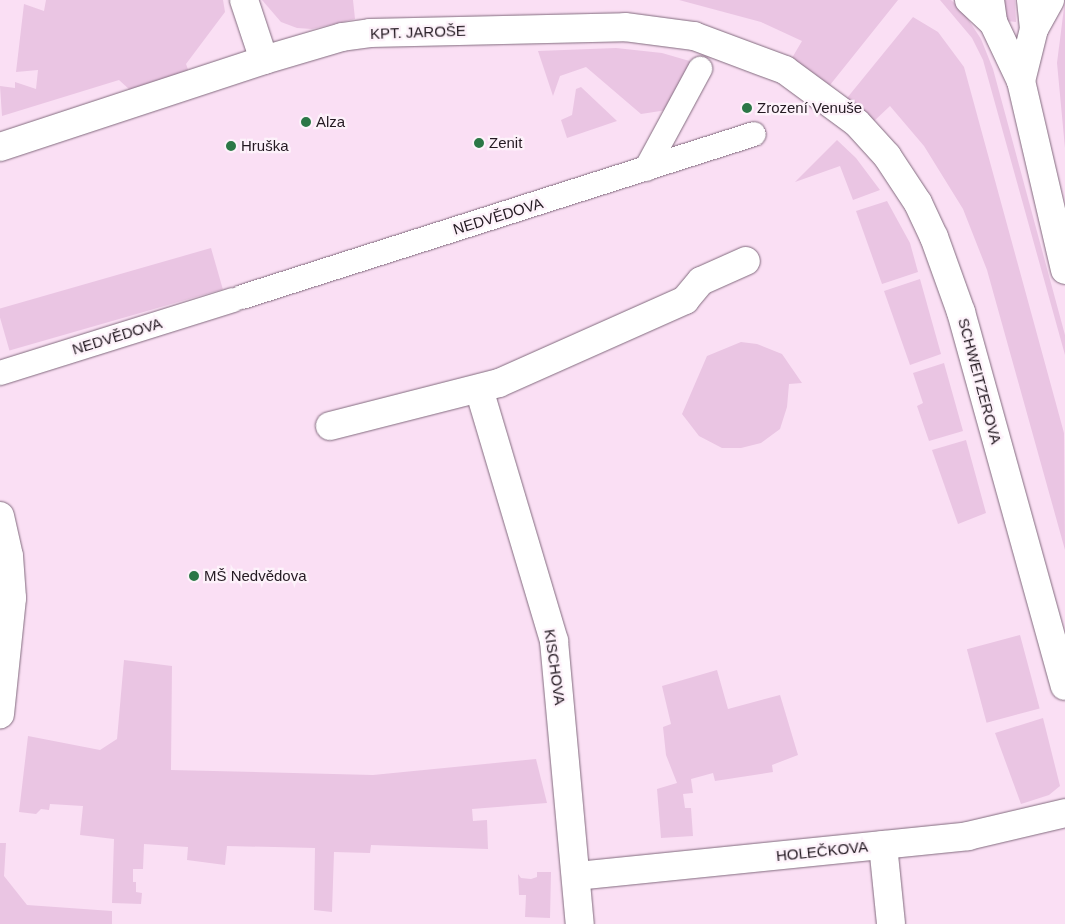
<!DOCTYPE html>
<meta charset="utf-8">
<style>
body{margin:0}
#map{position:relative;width:1065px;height:924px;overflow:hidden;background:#fadff4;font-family:Arial,sans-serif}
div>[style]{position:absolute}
.green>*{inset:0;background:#eac5e3;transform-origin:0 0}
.roads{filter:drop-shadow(0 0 1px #826b7e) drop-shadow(0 0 1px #826b7e)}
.pedestrian>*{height:24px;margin:-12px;padding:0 12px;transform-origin:12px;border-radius:12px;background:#fff}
.minor>*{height:28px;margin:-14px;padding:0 14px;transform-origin:14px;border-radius:14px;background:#fff}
.tertiary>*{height:28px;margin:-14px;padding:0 14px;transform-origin:14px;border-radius:14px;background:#fff}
.primary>*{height:28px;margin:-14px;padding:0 14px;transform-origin:14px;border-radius:14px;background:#fff}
.dots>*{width:14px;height:14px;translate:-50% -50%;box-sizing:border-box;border:2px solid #fdf2fa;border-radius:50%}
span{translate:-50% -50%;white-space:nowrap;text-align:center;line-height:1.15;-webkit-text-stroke:4.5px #fdf2fa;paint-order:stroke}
.street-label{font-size:15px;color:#241a22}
.poi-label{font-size:15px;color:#241a22}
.left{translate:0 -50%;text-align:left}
</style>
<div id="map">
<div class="green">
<i style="clip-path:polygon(46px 0,223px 0,225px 12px,186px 64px,189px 72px,130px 90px,119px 80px,2px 116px,0 86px,15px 88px,15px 82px,36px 89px,38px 70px,16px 72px,24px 4px,44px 11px)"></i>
<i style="clip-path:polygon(262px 0,353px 0,355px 19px,312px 29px,297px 28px,281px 22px)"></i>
<i style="clip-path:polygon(679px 0,898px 0,830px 85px,792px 58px,802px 41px,761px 22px)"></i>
<i style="clip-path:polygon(940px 0,951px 0,962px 10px,981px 39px,993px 69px,1065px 335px,1065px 355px,983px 60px,972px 38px)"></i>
<i style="clip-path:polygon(1003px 0,1015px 0,1016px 22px,1007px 21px)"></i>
<i style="clip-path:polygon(1065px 0,1065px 148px,1057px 63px)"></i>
<i style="clip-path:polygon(913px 17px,938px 32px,964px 67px,1064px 433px,1065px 550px,987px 270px,963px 209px,924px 146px,890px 106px,873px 122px,847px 98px)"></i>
<i style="clip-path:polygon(616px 48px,662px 53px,693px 62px,667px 110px,641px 114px,586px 67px,560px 76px,553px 96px,538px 51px)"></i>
<i style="clip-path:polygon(581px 87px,617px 121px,567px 138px,561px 120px,572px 115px,576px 89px)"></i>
<i style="clip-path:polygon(837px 140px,856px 158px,880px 190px,853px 200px,840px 166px,795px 182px)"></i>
<i style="clip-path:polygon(887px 201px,910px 243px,918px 272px,882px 284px,856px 211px)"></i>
<i style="left:211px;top:248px;width:43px;height:222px;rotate:74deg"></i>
<i style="clip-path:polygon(920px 279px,941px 354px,910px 365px,884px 291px)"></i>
<i style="clip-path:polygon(741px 342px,757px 344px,782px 354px,802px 383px,789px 384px,787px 407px,780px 429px,761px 443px,741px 448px,722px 448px,699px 436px,682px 414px,707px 356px)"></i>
<i style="clip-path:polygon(944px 363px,963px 431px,929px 441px,917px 406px,923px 403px,913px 373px)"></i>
<i style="clip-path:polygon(966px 440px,986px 513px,958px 524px,932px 450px)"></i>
<i style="left:1020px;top:635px;width:76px;height:55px;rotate:75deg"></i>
<i style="clip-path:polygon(124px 660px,172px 666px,171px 770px,373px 775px,536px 759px,547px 803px,472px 809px,473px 821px,487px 820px,488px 849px,371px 845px,370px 853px,334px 852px,332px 912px,314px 910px,315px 848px,227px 846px,225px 865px,187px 860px,188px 847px,144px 844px,143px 869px,133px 869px,133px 882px,136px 882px,136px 892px,142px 893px,141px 904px,112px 903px,114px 839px,80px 835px,83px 806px,50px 804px,49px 810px,41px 809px,36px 814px,19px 812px,28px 736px,100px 750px,117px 739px)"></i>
<i style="clip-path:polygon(717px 670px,728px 709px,780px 695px,798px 755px,772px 765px,773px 772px,715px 781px,713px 773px,691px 779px,693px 793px,683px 794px,685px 808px,691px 808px,693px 836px,661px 838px,657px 789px,677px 783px,666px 755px,663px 727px,671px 724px,662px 686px)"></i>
<i style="clip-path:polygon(1043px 718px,1060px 786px,1049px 795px,1021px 804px,995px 733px)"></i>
<i style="clip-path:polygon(0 843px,6px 843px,4px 876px,27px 905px,112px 911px,112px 924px,0 924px)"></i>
<i style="clip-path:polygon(537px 872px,551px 872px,550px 918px,525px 917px,526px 895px,519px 895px,518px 874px,521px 878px,531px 879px,537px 877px)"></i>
</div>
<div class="roads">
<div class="pedestrian">
<i style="left:646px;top:169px;width:114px;rotate:-61.6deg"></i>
<i style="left:242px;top:297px;width:537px;rotate:-17.66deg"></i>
<i style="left:0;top:373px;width:244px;rotate:-17.4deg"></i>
</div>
<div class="minor">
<i style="left:244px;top:0;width:63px;rotate:71.6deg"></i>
<i style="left:0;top:147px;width:278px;rotate:-18.2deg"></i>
<i style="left:264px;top:60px;width:81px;rotate:-16.4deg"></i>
<i style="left:342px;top:37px;width:28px;rotate:-8deg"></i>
<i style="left:370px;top:33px;width:255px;rotate:-1.3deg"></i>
<i style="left:625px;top:27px;width:70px;rotate:7.4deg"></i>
<i style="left:694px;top:36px;width:97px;rotate:20.5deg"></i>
<i style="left:785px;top:70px;width:89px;rotate:36.4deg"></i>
<i style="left:857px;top:123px;width:45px;rotate:47.7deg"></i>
<i style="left:887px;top:156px;width:56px;rotate:56.6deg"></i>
<i style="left:918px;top:203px;width:38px;rotate:65deg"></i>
<i style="left:934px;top:237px;width:80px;rotate:70.2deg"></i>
<i style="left:961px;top:312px;width:388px;rotate:74.5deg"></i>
<i style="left:479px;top:389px;width:263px;rotate:73.4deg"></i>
<i style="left:554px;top:641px;width:284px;rotate:84.8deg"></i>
<i style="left:330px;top:426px;width:174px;rotate:-14.3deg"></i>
<i style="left:499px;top:383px;width:204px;rotate:-24deg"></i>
<i style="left:685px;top:300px;width:25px;rotate:-50deg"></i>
<i style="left:701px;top:281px;width:49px;rotate:-24deg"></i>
<i style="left:0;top:516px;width:41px;rotate:77.3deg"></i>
<i style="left:9px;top:556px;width:42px;rotate:85.9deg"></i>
<i style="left:12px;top:598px;width:117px;rotate:95.9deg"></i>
<i style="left:883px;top:845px;width:79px;rotate:84.2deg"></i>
<i style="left:577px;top:876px;width:393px;rotate:-5.8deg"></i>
<i style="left:968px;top:836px;width:100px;rotate:-13.3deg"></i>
</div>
<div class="tertiary">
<i style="left:990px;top:0;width:22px;rotate:82deg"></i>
<i style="left:993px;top:22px;width:65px;rotate:64.6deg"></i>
<i style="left:1021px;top:81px;width:194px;rotate:76.9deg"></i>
<i style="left:1021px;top:81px;width:54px;rotate:-76deg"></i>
<i style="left:1034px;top:29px;width:29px;rotate:-96deg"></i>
</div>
<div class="primary">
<i style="left:969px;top:0;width:33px;rotate:43deg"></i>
<i style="left:1034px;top:29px;width:33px;rotate:-61deg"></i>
</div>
</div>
<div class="dots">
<i style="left:747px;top:108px;background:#2b7746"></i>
<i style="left:306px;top:122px;background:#2b7746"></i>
<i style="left:479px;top:143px;background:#2b7746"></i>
<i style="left:231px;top:146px;background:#2b7746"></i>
<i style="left:194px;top:576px;background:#2b7746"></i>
</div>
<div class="street-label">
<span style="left:418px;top:32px;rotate:-2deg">KPT. JAROŠE</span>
<span style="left:498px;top:216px;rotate:-17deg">NEDVĚDOVA</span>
<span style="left:117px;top:336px;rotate:-17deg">NEDVĚDOVA</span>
<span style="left:980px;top:381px;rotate:75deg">SCHWEITZEROVA</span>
<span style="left:555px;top:667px;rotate:82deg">KISCHOVA</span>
<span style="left:822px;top:851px;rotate:-6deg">HOLEČKOVA</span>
</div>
<div class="poi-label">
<span class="left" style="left:757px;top:108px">Zrození Venuše</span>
<span class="left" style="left:316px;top:122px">Alza</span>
<span class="left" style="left:489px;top:143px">Zenit</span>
<span class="left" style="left:241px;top:146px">Hruška</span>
<span class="left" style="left:204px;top:576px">MŠ Nedvědova</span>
</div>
</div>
